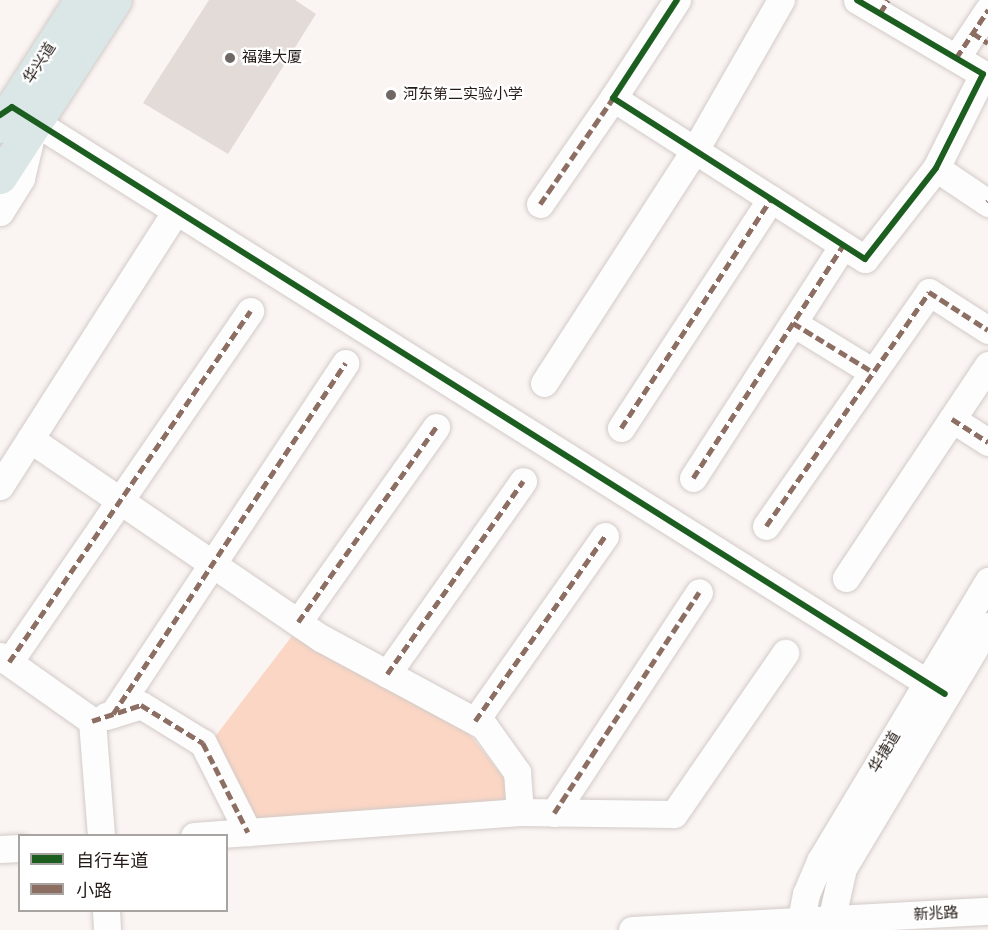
<!DOCTYPE html>
<meta charset="utf-8">
<style>
body{margin:0}
#map{position:relative;width:988px;height:930px;overflow:hidden;background:#faf4f2;font-family:"Varela Round","Noto Sans SC",sans-serif}
div>[style]{position:absolute}
.green>*{inset:0;background:#fcd6c4}
.building>*{inset:0;background:#e2dbd8}
.roads{filter:drop-shadow(0 0 2px #d2cbc8) drop-shadow(0 0 2px #d2cbc8)}
.minor>*{height:27px;margin:-13.5px;padding:0 13.5px;transform-origin:13.5px;border-radius:13.5px;background:#fefdfd}
.major>*{height:33px;margin:-16.5px;padding:0 16.5px;transform-origin:16.5px;border-radius:16.5px;background:#dbe7e7}
.quiet>*{height:4.5px;margin-top:-2.25px;transform-origin:0;background:repeating-linear-gradient(90deg,#8d6e63 0 9px,transparent 0 13.5px)}
.cycleway>*{height:6px;margin:-3px;padding:0 3px;transform-origin:3px;border-radius:3px;background:#1b5e20}
.dots>*{width:16px;height:16px;translate:-50% -50%;box-sizing:border-box;border:3px solid #fff;border-radius:50%}
span{translate:-50% -50%;white-space:nowrap;text-align:center;line-height:1.15;-webkit-text-stroke:4.5px #fff;paint-order:stroke}
.poi-label{font-size:15px;color:#241b17}
.left{translate:0 -50%;text-align:left}
.street-label{font-size:15px;color:#241b17}
.legend{position:absolute;left:18px;top:834px;width:210px;height:78px;box-sizing:border-box;background:#fff;border:2px solid #a7a4a2;margin:0;padding:8px 10px;list-style:none;font-size:18px;color:#241b17}
.legend li{display:flex;align-items:center;gap:12px;height:30px}
.legend b{width:30px;border:2px solid #a7a4a2}
</style>
<div id="map">
<div class="green">
<i style="clip-path:polygon(292px 636px,468px 732px,505px 779px,505px 819px,256px 830px,211px 742px)"></i>
</div>
<div class="building">
<i style="clip-path:polygon(209px 0,295px 0,316px 14px,228px 154px,143px 103px)"></i>
</div>
<div class="roads">
<div class="minor">
<i style="left:677px;top:0;width:117px;rotate:123.1deg"></i>
<i style="left:613px;top:98px;width:299px;rotate:32.6deg"></i>
<i style="left:865px;top:259px;width:115px;rotate:-52deg"></i>
<i style="left:936px;top:168px;width:105px;rotate:-63.4deg"></i>
<i style="left:983px;top:74px;width:146px;rotate:-149.6deg"></i>
<i style="left:956px;top:58px;width:58px;rotate:-56.3deg"></i>
<i style="left:19px;top:112px;width:1094px;rotate:32.15deg"></i>
<i style="left:936px;top:168px;width:63px;rotate:33.9deg"></i>
<i style="left:540px;top:204px;width:129px;rotate:-55.4deg"></i>
<i style="left:0;top:212px;width:40px;rotate:-58deg"></i>
<i style="left:21px;top:178px;width:43px;rotate:-76.6deg"></i>
<i style="left:793px;top:323px;width:94px;rotate:31.5deg"></i>
<i style="left:544px;top:383px;width:278px;rotate:-57.1deg"></i>
<i style="left:695px;top:150px;width:173px;rotate:-60.2deg"></i>
<i style="left:952px;top:419px;width:43px;rotate:32.6deg"></i>
<i style="left:621px;top:428px;width:274px;rotate:-56.8deg"></i>
<i style="left:30px;top:439px;width:353px;rotate:34.4deg"></i>
<i style="left:321px;top:638px;width:185px;rotate:28.4deg"></i>
<i style="left:484px;top:726px;width:57px;rotate:54.3deg"></i>
<i style="left:517px;top:772px;width:40px;rotate:85.7deg"></i>
<i style="left:693px;top:478px;width:277px;rotate:-57.2deg"></i>
<i style="left:0;top:486px;width:325px;rotate:-57.4deg"></i>
<i style="left:766px;top:526px;width:285px;rotate:-55.1deg"></i>
<i style="left:929px;top:292px;width:70px;rotate:32.8deg"></i>
<i style="left:846px;top:578px;width:256px;rotate:-56.3deg"></i>
<i style="left:298px;top:622px;width:239px;rotate:-54.7deg"></i>
<i style="left:0;top:656px;width:113px;rotate:35.2deg"></i>
<i style="left:92px;top:721px;width:115px;rotate:85.5deg"></i>
<i style="left:9px;top:662px;width:426px;rotate:-55.5deg"></i>
<i style="left:387px;top:674px;width:236px;rotate:-54.8deg"></i>
<i style="left:113px;top:714px;width:421px;rotate:-56.5deg"></i>
<i style="left:106px;top:716px;width:37px;rotate:-17deg"></i>
<i style="left:141px;top:705px;width:73px;rotate:31.5deg"></i>
<i style="left:203px;top:743px;width:100px;rotate:63.2deg"></i>
<i style="left:475px;top:721px;width:226px;rotate:-54.9deg"></i>
<i style="left:554px;top:813px;width:264px;rotate:-56.7deg"></i>
<i style="left:194px;top:836px;width:327px;rotate:-4.2deg"></i>
<i style="left:520px;top:812px;width:154px;rotate:0.7deg"></i>
<i style="left:674px;top:814px;width:196px;rotate:-55.4deg"></i>
<i style="left:0;top:849px;width:20px;rotate:-3deg"></i>
<i style="left:106px;top:910px;width:20px;rotate:87deg"></i>
<i style="left:632px;top:930px;width:357px;rotate:-3.1deg"></i>
<i style="left:799px;top:930px;width:37px;rotate:-79deg"></i>
<i style="left:806px;top:894px;width:36px;rotate:-67deg"></i>
<i style="left:820px;top:861px;width:327px;rotate:-59deg"></i>
<i style="left:829px;top:930px;width:64px;rotate:-77.3deg"></i>
<i style="left:843px;top:868px;width:282px;rotate:-59.1deg"></i>
</div>
<div class="major">
<i style="left:0;top:126px;width:150px;rotate:-57.3deg"></i>
<i style="left:0;top:177px;width:211px;rotate:-57deg"></i>
</div>
</div>
<div class="quiet">
<i style="left:880px;top:13px;width:15px;rotate:-58deg"></i>
<i style="left:973px;top:33px;width:18px;rotate:34deg"></i>
<i style="left:956px;top:58px;width:58px;rotate:-56.3deg"></i>
<i style="left:987px;top:202px;width:1px;rotate:-45deg"></i>
<i style="left:540px;top:204px;width:129px;rotate:-55.4deg"></i>
<i style="left:793px;top:323px;width:94px;rotate:31.5deg"></i>
<i style="left:952px;top:419px;width:43px;rotate:32.6deg"></i>
<i style="left:621px;top:428px;width:274px;rotate:-56.8deg"></i>
<i style="left:693px;top:478px;width:277px;rotate:-57.2deg"></i>
<i style="left:766px;top:526px;width:285px;rotate:-55.1deg"></i>
<i style="left:929px;top:292px;width:70px;rotate:32.8deg"></i>
<i style="left:298px;top:622px;width:239px;rotate:-54.7deg"></i>
<i style="left:9px;top:662px;width:426px;rotate:-55.5deg"></i>
<i style="left:387px;top:674px;width:236px;rotate:-54.8deg"></i>
<i style="left:113px;top:714px;width:421px;rotate:-56.5deg"></i>
<i style="left:92px;top:721px;width:52px;rotate:-18.1deg"></i>
<i style="left:141px;top:705px;width:73px;rotate:31.5deg"></i>
<i style="left:203px;top:743px;width:100px;rotate:63.2deg"></i>
<i style="left:475px;top:721px;width:226px;rotate:-54.9deg"></i>
<i style="left:554px;top:813px;width:264px;rotate:-56.7deg"></i>
</div>
<div class="cycleway">
<i style="left:677px;top:0;width:117px;rotate:123.1deg"></i>
<i style="left:613px;top:98px;width:299px;rotate:32.6deg"></i>
<i style="left:865px;top:259px;width:115px;rotate:-52deg"></i>
<i style="left:936px;top:168px;width:105px;rotate:-63.4deg"></i>
<i style="left:983px;top:74px;width:146px;rotate:-149.6deg"></i>
<i style="left:0;top:115px;width:14px;rotate:-34deg"></i>
<i style="left:12px;top:107px;width:1102px;rotate:32.18deg"></i>
</div>
<div class="dots">
<i style="left:230px;top:58px;background:#6f6764"></i>
<i style="left:391px;top:95px;background:#6f6764"></i>
</div>
<div class="poi-label">
<span class="left" style="left:242px;top:58px">福建大厦</span>
<span class="left" style="left:403px;top:95px">河东第二实验小学</span>
</div>
<div class="street-label">
<span style="left:40px;top:63px;rotate:-57deg">华兴道</span>
<span style="left:885px;top:752px;rotate:-59deg">华捷道</span>
<span style="left:936px;top:914px;rotate:-3deg">新兆路</span>
</div>
<ul class="legend">
<li><b style="height:8px;background:#1b5e20"></b>自行车道</li>
<li><b style="height:8px;background:#8d6e63"></b>小路</li>
</ul>
</div>
